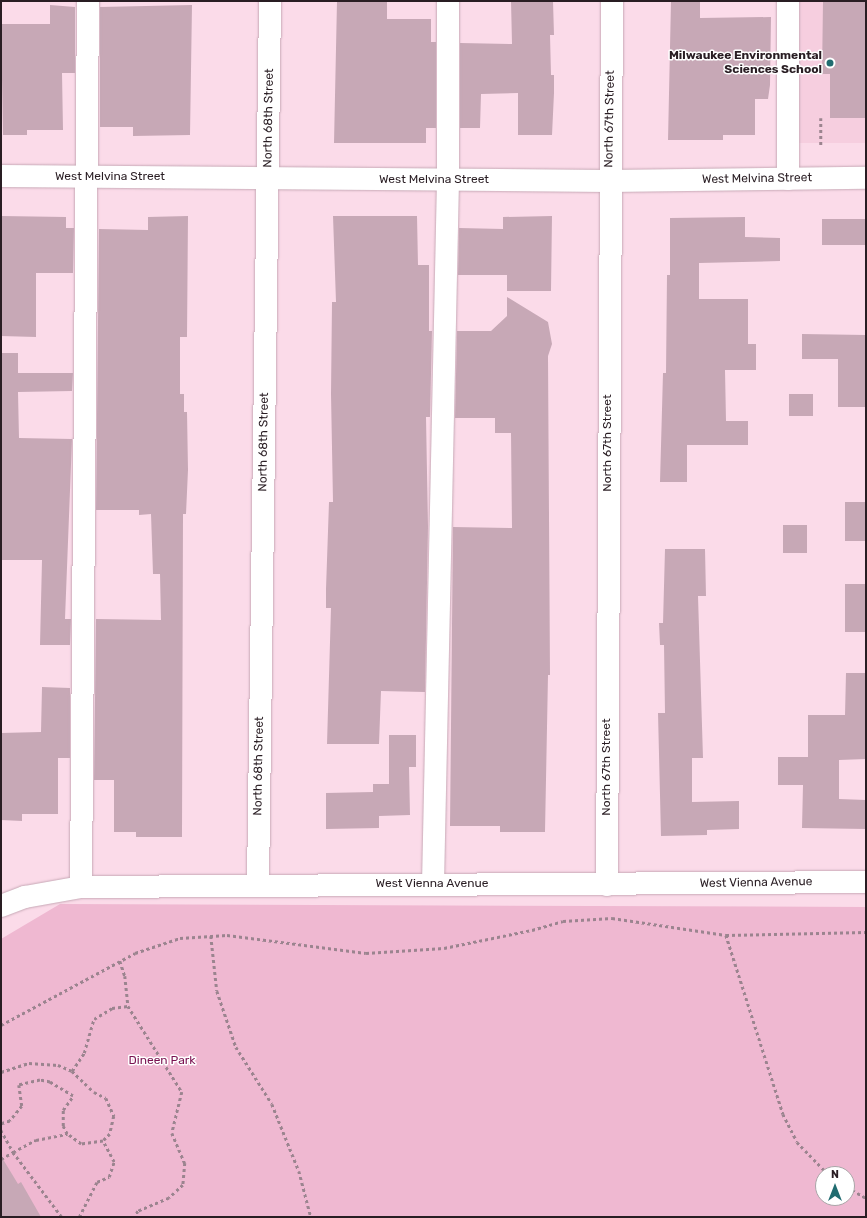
<!DOCTYPE html>
<style>
body{margin:0}
#map{position:relative;width:867px;height:1218px;overflow:hidden;background:#fbdbe9;font-family:Rubik,sans-serif}
div>[style]{position:absolute}
.built>*{inset:0;background:#f6cedf;transform-origin:0 0}
.green>*{inset:0;background:#efb8d1}
.building>*{inset:0;background:#c7a8b6;transform-origin:0 0}
.path>*{height:2.5px;margin-top:-1.25px;transform-origin:0;background:repeating-linear-gradient(90deg,#9b848f 0 3px,transparent 0 6px)}
.roads{filter:drop-shadow(0 0 1px #c7a9b6) drop-shadow(0 0 1px #c7a9b6)}
.minor>*{height:22px;margin:-11px;padding:0 11px;transform-origin:11px;border-radius:11px;background:#fff}
.dots>*{width:11px;height:11px;translate:-50% -50%;box-sizing:border-box;border:2px solid #fff;border-radius:50%}
span{translate:-50% -50%;white-space:nowrap;text-align:center;line-height:1.15;-webkit-text-stroke:3px #fff;paint-order:stroke}
.poi-label{font-size:12px;color:#291d23;font-weight:700}
.right{translate:-100% -50%;text-align:right}
.street-label{font-size:12px;color:#291d23}
.park-label{font-size:12px;color:#7a1251}
.frame{position:absolute;inset:0;border:2px solid #291d23;pointer-events:none}
.north{position:absolute;left:815px;top:1166px;width:40px;height:40px;box-sizing:border-box;background:#fff;border:1px solid #a9a5a7;border-radius:50%;rotate:0deg;font-size:11px;font-weight:700;line-height:16px;text-align:center;color:#291d23}
.north::after{content:'';display:block;margin:auto;width:14px;height:18px;background:#206c70;clip-path:polygon(50% 0,100% 100%,50% 72%,0 100%)}
</style>
<div id="map">
<div class="built">
<i style="left:794px;top:1px;width:72px;height:142px"></i>
</div>
<div class="green">
<i style="clip-path:polygon(evenodd,60px 904px,866px 907px,866px 1217px,1px 1217px,1px 939px,60px 904px,823px 1174px,847px 1174px,847px 1198px,823px 1198px,823px 1174px)"></i>
</div>
<div class="building">
<i style="clip-path:polygon(337px 1px,387px 1px,387px 19px,431px 19px,431px 42px,436px 42px,436px 128px,426px 128px,426px 143px,334px 143px)"></i>
<i style="clip-path:polygon(511px 1px,553px 1px,554px 35px,550px 35px,551px 75px,554px 75px,554px 93px,552px 135px,518px 135px,518px 93px,481px 94px,480px 128px,460px 128px,460px 43px,512px 44px)"></i>
<i style="clip-path:polygon(671px 1px,700px 1px,700px 18px,771px 17px,770px 85px,768px 99px,755px 99px,755px 135px,723px 135px,723px 140px,668px 140px)"></i>
<i style="clip-path:polygon(823px 1px,866px 1px,866px 118px,830px 118px,830px 74px,822px 74px)"></i>
<i style="clip-path:polygon(50px 5px,75px 7px,75px 73px,62px 73px,63px 130px,27px 130px,27px 135px,3px 135px,1px 24px,50px 24px)"></i>
<i style="clip-path:polygon(192px 5px,190px 135px,133px 136px,133px 127px,100px 127px,100px 7px)"></i>
<i style="clip-path:polygon(1px 216px,66px 217px,66px 228px,74px 228px,73px 273px,36px 273px,36px 337px,1px 336px)"></i>
<i style="clip-path:polygon(188px 216px,187px 337px,180px 337px,180px 394px,184px 394px,184px 412px,187px 412px,188px 470px,186px 514px,183px 514px,182px 837px,136px 837px,136px 832px,114px 832px,114px 780px,94px 780px,96px 619px,161px 620px,160px 574px,153px 574px,151px 514px,139px 515px,139px 510px,96px 510px,99px 229px,148px 230px,148px 217px)"></i>
<i style="clip-path:polygon(333px 216px,417px 216px,418px 265px,429px 265px,429px 331px,432px 331px,430px 417px,426px 417px,428px 527px,425px 692px,381px 691px,379px 744px,327px 744px,331px 608px,326px 608px,326px 589px,329px 502px,333px 502px,331px 394px,332px 302px,336px 302px)"></i>
<i style="clip-path:polygon(552px 216px,551px 291px,507px 291px,507px 275px,458px 275px,459px 228px,503px 229px,503px 217px)"></i>
<i style="clip-path:polygon(745px 217px,745px 237px,780px 238px,780px 261px,699px 263px,699px 299px,748px 299px,748px 344px,756px 344px,756px 370px,725px 370px,726px 421px,748px 421px,748px 445px,687px 445px,687px 482px,660px 482px,663px 373px,666px 373px,667px 275px,670px 275px,670px 218px)"></i>
<i style="left:822px;top:219px;width:44px;height:26px"></i>
<i style="clip-path:polygon(507px 297px,548px 322px,552px 344px,548px 356px,550px 675px,548px 675px,545px 832px,500px 832px,500px 826px,450px 826px,453px 527px,512px 528px,511px 433px,495px 433px,495px 418px,455px 418px,457px 331px,491px 331px,507px 316px)"></i>
<i style="clip-path:polygon(802px 334px,866px 335px,866px 407px,838px 407px,838px 359px,802px 359px)"></i>
<i style="clip-path:polygon(1px 353px,18px 353px,18px 373px,73px 373px,72px 391px,18px 392px,19px 438px,72px 439px,65px 619px,71px 619px,70px 645px,40px 645px,42px 560px,1px 560px)"></i>
<i style="left:789px;top:394px;width:24px;height:22px"></i>
<i style="left:845px;top:502px;width:21px;height:39px"></i>
<i style="left:783px;top:525px;width:24px;height:28px"></i>
<i style="clip-path:polygon(665px 549px,705px 549px,706px 596px,698px 596px,703px 758px,692px 758px,692px 802px,739px 801px,739px 829px,707px 830px,707px 835px,661px 836px,658px 713px,665px 713px,664px 645px,660px 645px,659px 623px,663px 623px)"></i>
<i style="left:845px;top:584px;width:21px;height:48px"></i>
<i style="clip-path:polygon(846px 673px,866px 673px,866px 759px,839px 760px,839px 799px,866px 800px,866px 829px,802px 828px,803px 785px,778px 785px,778px 757px,808px 757px,808px 715px,845px 715px)"></i>
<i style="clip-path:polygon(42px 687px,70px 688px,70px 758px,58px 758px,58px 814px,22px 814px,22px 821px,1px 820px,1px 733px,41px 732px)"></i>
<i style="clip-path:polygon(389px 735px,416px 735px,416px 767px,409px 767px,410px 815px,379px 816px,379px 828px,326px 829px,326px 793px,373px 792px,373px 784px,389px 784px)"></i>
<i style="clip-path:polygon(1px 1156px,18px 1184px,21px 1182px,41px 1217px,1px 1217px)"></i>
</div>
<div class="path">
<i style="left:821px;top:118px;width:29px;rotate:90deg"></i>
<i style="left:726px;top:935px;width:188px;rotate:72.3deg"></i>
<i style="left:783px;top:1114px;width:31px;rotate:63deg"></i>
<i style="left:797px;top:1142px;width:45px;rotate:45.9deg"></i>
<i style="left:211px;top:936px;width:55px;rotate:83.8deg"></i>
<i style="left:217px;top:991px;width:59px;rotate:71.3deg"></i>
<i style="left:236px;top:1047px;width:67px;rotate:57.7deg"></i>
<i style="left:272px;top:1104px;width:72px;rotate:68.1deg"></i>
<i style="left:299px;top:1171px;width:48px;rotate:75.4deg"></i>
<i style="left:120px;top:961px;width:16px;rotate:72deg"></i>
<i style="left:125px;top:976px;width:30px;rotate:84deg"></i>
<i style="left:128px;top:1006px;width:102px;rotate:57.9deg"></i>
<i style="left:182px;top:1092px;width:42px;rotate:103.7deg"></i>
<i style="left:172px;top:1133px;width:33px;rotate:67deg"></i>
<i style="left:185px;top:1163px;width:22px;rotate:95deg"></i>
<i style="left:183px;top:1185px;width:19px;rotate:137deg"></i>
<i style="left:169px;top:1198px;width:34px;rotate:157deg"></i>
<i style="left:138px;top:1211px;width:7px;rotate:117deg"></i>
<i style="left:1px;top:1025px;width:152px;rotate:-28.2deg"></i>
<i style="left:135px;top:953px;width:47px;rotate:-18.4deg"></i>
<i style="left:180px;top:938px;width:47px;rotate:-3.7deg"></i>
<i style="left:227px;top:935px;width:140px;rotate:7.4deg"></i>
<i style="left:366px;top:953px;width:78px;rotate:-3.7deg"></i>
<i style="left:444px;top:948px;width:90px;rotate:-11.6deg"></i>
<i style="left:532px;top:930px;width:32px;rotate:-16deg"></i>
<i style="left:563px;top:921px;width:49px;rotate:-3.5deg"></i>
<i style="left:612px;top:918px;width:115px;rotate:8.5deg"></i>
<i style="left:726px;top:935px;width:140px;rotate:-1.2deg"></i>
<i style="left:72px;top:1071px;width:22px;rotate:-56deg"></i>
<i style="left:84px;top:1053px;width:35px;rotate:-74deg"></i>
<i style="left:94px;top:1019px;width:21px;rotate:-31deg"></i>
<i style="left:112px;top:1008px;width:16px;rotate:-7deg"></i>
<i style="left:1px;top:1072px;width:29px;rotate:-18deg"></i>
<i style="left:29px;top:1063px;width:29px;rotate:4deg"></i>
<i style="left:58px;top:1065px;width:15px;rotate:23deg"></i>
<i style="left:72px;top:1071px;width:30px;rotate:44deg"></i>
<i style="left:94px;top:1092px;width:13px;rotate:27deg"></i>
<i style="left:106px;top:1098px;width:20px;rotate:66deg"></i>
<i style="left:114px;top:1116px;width:18px;rotate:103deg"></i>
<i style="left:110px;top:1134px;width:10px;rotate:135deg"></i>
<i style="left:103px;top:1141px;width:22px;rotate:172deg"></i>
<i style="left:81px;top:1144px;width:17px;rotate:-144deg"></i>
<i style="left:67px;top:1134px;width:9px;rotate:-117deg"></i>
<i style="left:63px;top:1126px;width:16px;rotate:-90deg"></i>
<i style="left:63px;top:1110px;width:17px;rotate:-54deg"></i>
<i style="left:73px;top:1096px;width:27px;rotate:-149deg"></i>
<i style="left:50px;top:1082px;width:10px;rotate:-169deg"></i>
<i style="left:40px;top:1080px;width:22px;rotate:167deg"></i>
<i style="left:19px;top:1085px;width:21px;rotate:82deg"></i>
<i style="left:22px;top:1106px;width:19px;rotate:129deg"></i>
<i style="left:10px;top:1121px;width:9px;rotate:162deg"></i>
<i style="left:1px;top:1130px;width:25px;rotate:61deg"></i>
<i style="left:13px;top:1152px;width:26px;rotate:-28deg"></i>
<i style="left:36px;top:1140px;width:32px;rotate:-11deg"></i>
<i style="left:1px;top:1159px;width:14px;rotate:-30deg"></i>
<i style="left:13px;top:1152px;width:81px;rotate:53deg"></i>
<i style="left:847px;top:1187px;width:22px;rotate:30deg"></i>
<i style="left:79px;top:1217px;width:39px;rotate:-63deg"></i>
<i style="left:97px;top:1182px;width:13px;rotate:-23deg"></i>
<i style="left:109px;top:1177px;width:16px;rotate:-72deg"></i>
<i style="left:114px;top:1162px;width:24px;rotate:-118deg"></i>
</div>
<div class="roads">
<div class="minor">
<i style="left:788px;top:1px;width:178px;rotate:90deg"></i>
<i style="left:1px;top:176px;width:608px;rotate:0.47deg"></i>
<i style="left:609px;top:181px;width:257px;rotate:-0.7deg"></i>
<i style="left:258px;top:884px;width:883px;rotate:-89.22deg"></i>
<i style="left:433px;top:884px;width:704px;rotate:-88.78deg"></i>
<i style="left:448px;top:180px;width:179px;rotate:-90deg"></i>
<i style="left:607px;top:885px;width:884px;rotate:-89.68deg"></i>
<i style="left:81px;top:887px;width:886px;rotate:-89.55deg"></i>
<i style="left:1px;top:906px;width:26px;rotate:-21deg"></i>
<i style="left:25px;top:897px;width:57px;rotate:-10.1deg"></i>
<i style="left:81px;top:887px;width:785px;rotate:-0.36deg"></i>
</div>
</div>
<div class="dots">
<i style="left:830px;top:63px;background:#206c70"></i>
</div>
<div class="poi-label">
<span class="right" style="left:822px;top:63px">Milwaukee Environmental<br>Sciences School</span>
</div>
<div class="street-label">
<span style="left:269px;top:118px;rotate:-89deg">North 68th Street</span>
<span style="left:610px;top:119px;rotate:-89deg">North 67th Street</span>
<span style="left:110px;top:177px">West Melvina Street</span>
<span style="left:757px;top:179px;rotate:-1deg">West Melvina Street</span>
<span style="left:434px;top:180px">West Melvina Street</span>
<span style="left:264px;top:442px;rotate:-89deg">North 68th Street</span>
<span style="left:608px;top:443px;rotate:-90deg">North 67th Street</span>
<span style="left:259px;top:766px;rotate:-89deg">North 68th Street</span>
<span style="left:607px;top:767px;rotate:-90deg">North 67th Street</span>
<span style="left:756px;top:883px;rotate:-1deg">West Vienna Avenue</span>
<span style="left:432px;top:884px">West Vienna Avenue</span>
</div>
<div class="park-label">
<span style="left:162px;top:1061px">Dineen Park</span>
</div>
<div class="frame"></div>
<div class="north">N</div>
</div>
